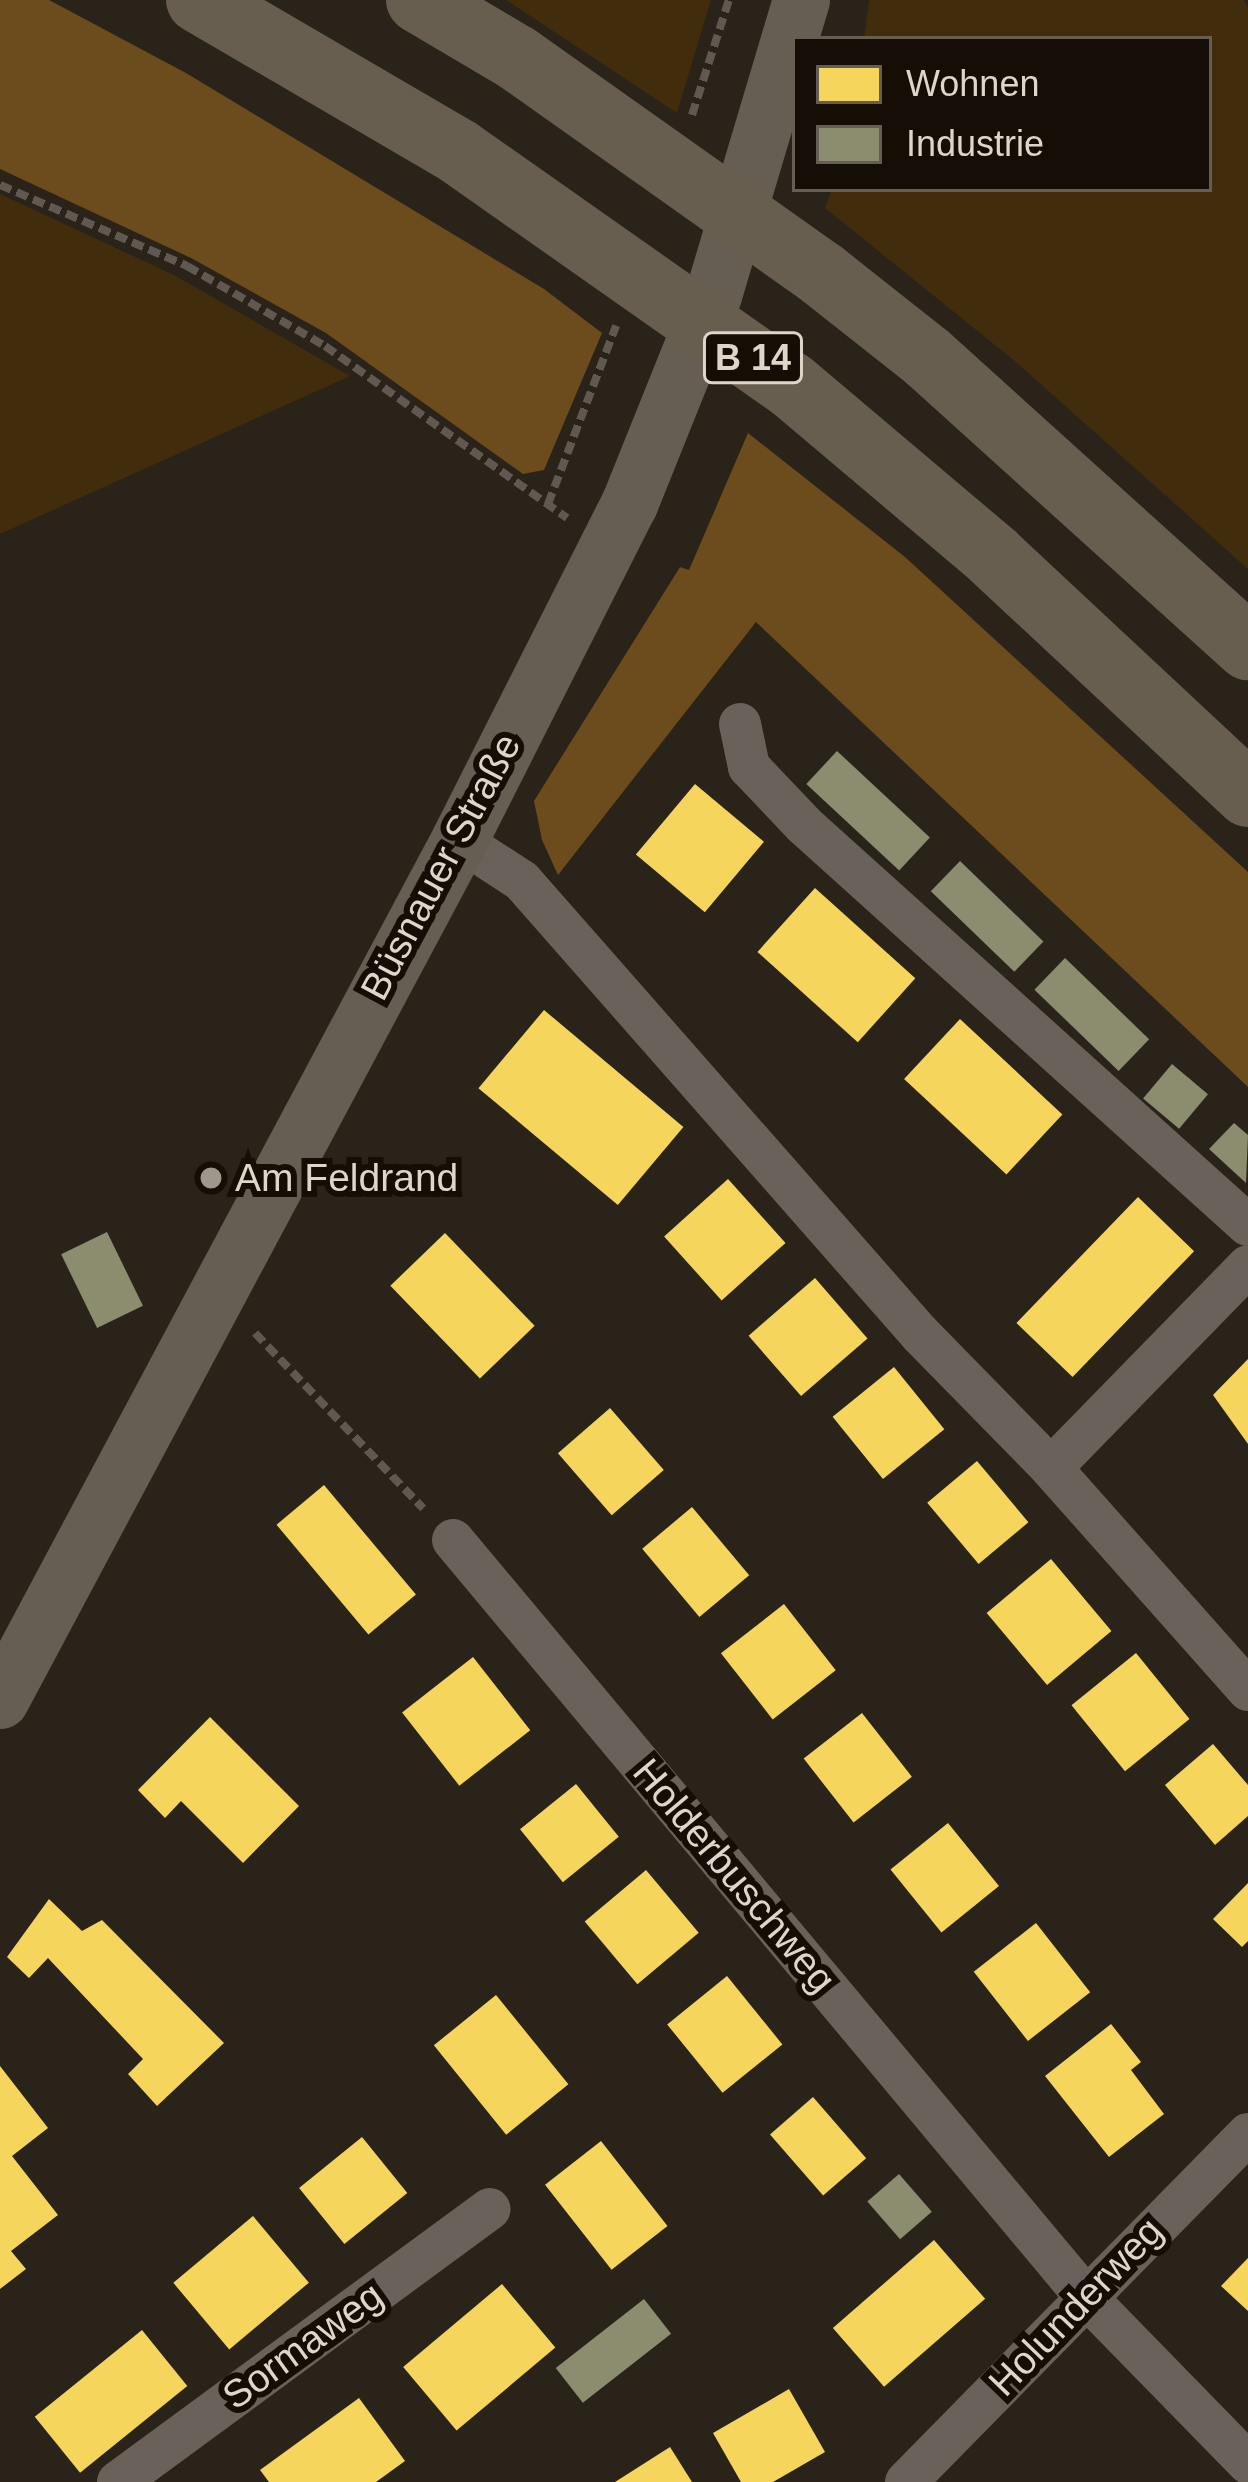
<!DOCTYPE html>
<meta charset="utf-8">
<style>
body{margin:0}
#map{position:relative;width:1248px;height:2482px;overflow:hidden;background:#2a2319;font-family:Arial,sans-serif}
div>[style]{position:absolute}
.green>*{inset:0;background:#412d0c}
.forest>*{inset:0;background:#6c4b1c}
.homes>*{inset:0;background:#f6d55c;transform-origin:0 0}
.industry>*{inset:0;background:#8c8c6e;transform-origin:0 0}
.path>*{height:8px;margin-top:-4px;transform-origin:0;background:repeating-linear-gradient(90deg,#5f5951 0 12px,transparent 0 18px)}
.street>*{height:42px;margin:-21px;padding:0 21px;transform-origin:21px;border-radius:21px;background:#68625a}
.secondary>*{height:57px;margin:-28.5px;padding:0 28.5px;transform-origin:28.5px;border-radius:28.5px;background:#665d53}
.highway>*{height:66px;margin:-33px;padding:0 33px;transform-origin:33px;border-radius:33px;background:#685e4f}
.dots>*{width:33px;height:33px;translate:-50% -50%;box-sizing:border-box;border:6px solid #150e07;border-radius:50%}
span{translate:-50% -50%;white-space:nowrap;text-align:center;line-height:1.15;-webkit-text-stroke:12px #150e07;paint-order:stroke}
.shield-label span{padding:3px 9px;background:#150e07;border:3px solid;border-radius:9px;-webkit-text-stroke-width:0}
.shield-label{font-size:36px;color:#dfd5ca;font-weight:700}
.street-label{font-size:39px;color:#dfd5ca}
.poi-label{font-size:39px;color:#dfd5ca}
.left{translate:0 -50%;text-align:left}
.legend{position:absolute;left:792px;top:36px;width:420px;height:156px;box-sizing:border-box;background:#150e07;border:3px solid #665e55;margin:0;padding:15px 21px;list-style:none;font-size:36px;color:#dfd5ca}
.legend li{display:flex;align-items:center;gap:24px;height:60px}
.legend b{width:60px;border:3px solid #665e55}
</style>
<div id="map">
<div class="green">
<i style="clip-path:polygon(506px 0,711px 0,677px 113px)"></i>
<i style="clip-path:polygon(869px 0,1244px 0,1248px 7px,1248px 569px,1016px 362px,825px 208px,832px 189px,1209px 189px,1209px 39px,864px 39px)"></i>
<i style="clip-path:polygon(0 194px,174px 275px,350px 376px,0 534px)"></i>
</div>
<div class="forest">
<i style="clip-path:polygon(0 0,49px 0,186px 73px,544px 289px,602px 333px,544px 470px,523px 474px,326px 333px,191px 258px,0 169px)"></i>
<i style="clip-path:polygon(748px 433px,905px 557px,1248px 872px,1248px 1087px,756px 622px,558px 875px,542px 840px,534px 801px,680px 567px,689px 570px)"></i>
</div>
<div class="homes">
<i style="left:695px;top:784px;width:90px;height:92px;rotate:40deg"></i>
<i style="left:815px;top:888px;width:135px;height:86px;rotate:42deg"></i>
<i style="left:544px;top:1010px;width:182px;height:102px;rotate:40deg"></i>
<i style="left:960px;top:1019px;width:140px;height:82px;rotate:43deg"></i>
<i style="left:728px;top:1179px;width:86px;height:86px;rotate:48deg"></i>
<i style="left:1138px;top:1197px;width:78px;height:175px;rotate:44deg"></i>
<i style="left:445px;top:1233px;width:129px;height:76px;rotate:46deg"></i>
<i style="left:815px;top:1278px;width:80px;height:88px;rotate:49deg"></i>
<i style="clip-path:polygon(1248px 1359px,1248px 1444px,1213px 1395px)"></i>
<i style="left:894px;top:1367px;width:80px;height:79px;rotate:51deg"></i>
<i style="left:610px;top:1408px;width:82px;height:69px;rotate:49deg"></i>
<i style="left:977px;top:1461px;width:80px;height:65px;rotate:50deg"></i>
<i style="left:324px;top:1485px;width:143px;height:62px;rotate:50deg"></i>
<i style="left:692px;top:1507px;width:89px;height:65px;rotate:50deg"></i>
<i style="left:1051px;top:1559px;width:94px;height:84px;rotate:50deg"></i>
<i style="left:784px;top:1604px;width:84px;height:80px;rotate:52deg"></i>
<i style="left:1136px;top:1653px;width:85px;height:83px;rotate:51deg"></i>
<i style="left:473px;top:1657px;width:93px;height:90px;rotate:52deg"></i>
<i style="left:862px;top:1713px;width:81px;height:74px;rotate:52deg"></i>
<i style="clip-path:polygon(210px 1717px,299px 1806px,243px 1863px,181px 1801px,165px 1818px,138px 1790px)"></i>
<i style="clip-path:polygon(1213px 1744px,1248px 1785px,1248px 1816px,1215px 1845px,1165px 1785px)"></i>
<i style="left:576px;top:1784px;width:68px;height:72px;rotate:51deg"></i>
<i style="left:948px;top:1823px;width:81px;height:74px;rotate:51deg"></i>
<i style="left:646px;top:1870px;width:82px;height:80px;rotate:50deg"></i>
<i style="clip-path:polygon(1248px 1883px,1248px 1941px,1242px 1947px,1213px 1919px)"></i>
<i style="clip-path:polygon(49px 1899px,82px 1931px,102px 1920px,224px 2043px,157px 2106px,128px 2074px,143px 2059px,48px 1958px,29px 1978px,7px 1957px)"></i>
<i style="left:1036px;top:1923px;width:88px;height:79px;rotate:52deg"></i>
<i style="left:727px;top:1976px;width:88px;height:77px;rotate:51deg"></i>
<i style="left:496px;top:1995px;width:115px;height:80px;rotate:51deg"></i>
<i style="clip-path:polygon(1111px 2024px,1141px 2062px,1131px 2070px,1164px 2114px,1109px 2157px,1045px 2076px)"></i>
<i style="clip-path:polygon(0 2066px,48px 2128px,12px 2156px,58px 2215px,11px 2251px,26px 2269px,0 2289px)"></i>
<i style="left:813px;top:2097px;width:81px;height:57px;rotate:49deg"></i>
<i style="left:362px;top:2137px;width:72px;height:81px;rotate:51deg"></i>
<i style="left:601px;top:2141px;width:108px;height:71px;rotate:52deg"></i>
<i style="left:253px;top:2216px;width:87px;height:104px;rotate:50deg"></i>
<i style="left:934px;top:2240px;width:78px;height:134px;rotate:49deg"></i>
<i style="clip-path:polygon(1248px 2258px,1248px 2311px,1221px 2286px)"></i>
<i style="left:502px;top:2284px;width:83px;height:129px;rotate:50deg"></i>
<i style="left:142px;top:2330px;width:72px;height:138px;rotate:51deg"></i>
<i style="clip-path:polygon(789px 2389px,825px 2452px,773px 2482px,741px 2482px,713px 2433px)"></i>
<i style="clip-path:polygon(359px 2398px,405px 2461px,376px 2482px,269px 2482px,260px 2470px)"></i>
<i style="clip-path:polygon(670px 2447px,692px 2482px,615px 2482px)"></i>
</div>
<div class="industry">
<i style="left:837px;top:751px;width:127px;height:45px;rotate:43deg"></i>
<i style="left:960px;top:861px;width:116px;height:42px;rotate:44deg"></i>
<i style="left:1065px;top:958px;width:117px;height:44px;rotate:44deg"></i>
<i style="left:1172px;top:1064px;width:47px;height:45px;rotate:40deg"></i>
<i style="clip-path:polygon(1234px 1123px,1248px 1135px,1246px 1183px,1209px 1149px)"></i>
<i style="left:107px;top:1232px;width:82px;height:51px;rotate:64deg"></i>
<i style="left:899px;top:2174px;width:50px;height:42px;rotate:49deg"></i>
<i style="left:644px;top:2299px;width:44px;height:112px;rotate:52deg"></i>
</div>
<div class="path">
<i style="left:692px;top:115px;width:121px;rotate:-72.2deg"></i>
<i style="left:0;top:185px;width:204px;rotate:23.4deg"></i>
<i style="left:187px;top:266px;width:160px;rotate:30.1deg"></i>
<i style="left:325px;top:346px;width:297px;rotate:35.4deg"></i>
<i style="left:548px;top:504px;width:191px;rotate:-69.1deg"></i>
<i style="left:255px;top:1333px;width:243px;rotate:46.2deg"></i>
</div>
<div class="street">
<i style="left:740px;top:724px;width:44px;rotate:78.2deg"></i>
<i style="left:749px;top:767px;width:80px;rotate:46.5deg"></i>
<i style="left:804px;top:825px;width:598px;rotate:42.02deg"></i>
<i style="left:459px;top:840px;width:75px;rotate:33.1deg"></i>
<i style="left:522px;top:881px;width:603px;rotate:48.7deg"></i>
<i style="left:920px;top:1334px;width:187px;rotate:45.6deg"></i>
<i style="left:1051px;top:1468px;width:297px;rotate:48.4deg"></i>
<i style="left:1051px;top:1468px;width:282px;rotate:-45.7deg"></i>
<i style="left:453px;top:1540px;width:984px;rotate:50.11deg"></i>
<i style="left:1084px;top:2295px;width:235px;rotate:45.7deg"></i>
<i style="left:118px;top:2482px;width:461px;rotate:-36.3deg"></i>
<i style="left:906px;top:2482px;width:488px;rotate:-45.5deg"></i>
</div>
<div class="secondary">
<i style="left:0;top:1700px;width:975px;rotate:-61.91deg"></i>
<i style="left:459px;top:840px;width:377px;rotate:-63.2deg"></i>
<i style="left:629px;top:504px;width:225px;rotate:-68.1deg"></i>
<i style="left:713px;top:295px;width:308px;rotate:-73.4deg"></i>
</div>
<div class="highway">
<i style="left:199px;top:0;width:301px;rotate:30.3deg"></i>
<i style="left:459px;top:152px;width:406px;rotate:35.1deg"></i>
<i style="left:791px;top:385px;width:265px;rotate:40.2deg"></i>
<i style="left:993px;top:556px;width:349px;rotate:43deg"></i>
<i style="left:419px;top:0;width:114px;rotate:30.6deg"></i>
<i style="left:517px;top:58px;width:374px;rotate:35.3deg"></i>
<i style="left:822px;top:274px;width:134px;rotate:38.3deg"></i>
<i style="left:927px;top:357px;width:433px;rotate:42.1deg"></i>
</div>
<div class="dots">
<i style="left:211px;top:1178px;background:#a0978c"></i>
</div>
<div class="shield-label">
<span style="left:753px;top:358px">B 14</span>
</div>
<div class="street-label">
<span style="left:441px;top:867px;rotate:-62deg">Büsnauer Straße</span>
<span style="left:734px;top:1876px;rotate:50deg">Holderbuschweg</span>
<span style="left:1076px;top:2307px;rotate:-46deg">Holunderweg</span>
<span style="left:303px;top:2346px;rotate:-36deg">Sormaweg</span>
</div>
<div class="poi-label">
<span class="left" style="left:235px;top:1178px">Am Feldrand</span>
</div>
<ul class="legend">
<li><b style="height:33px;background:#f6d55c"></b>Wohnen</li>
<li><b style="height:33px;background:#8c8c6e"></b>Industrie</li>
</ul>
</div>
